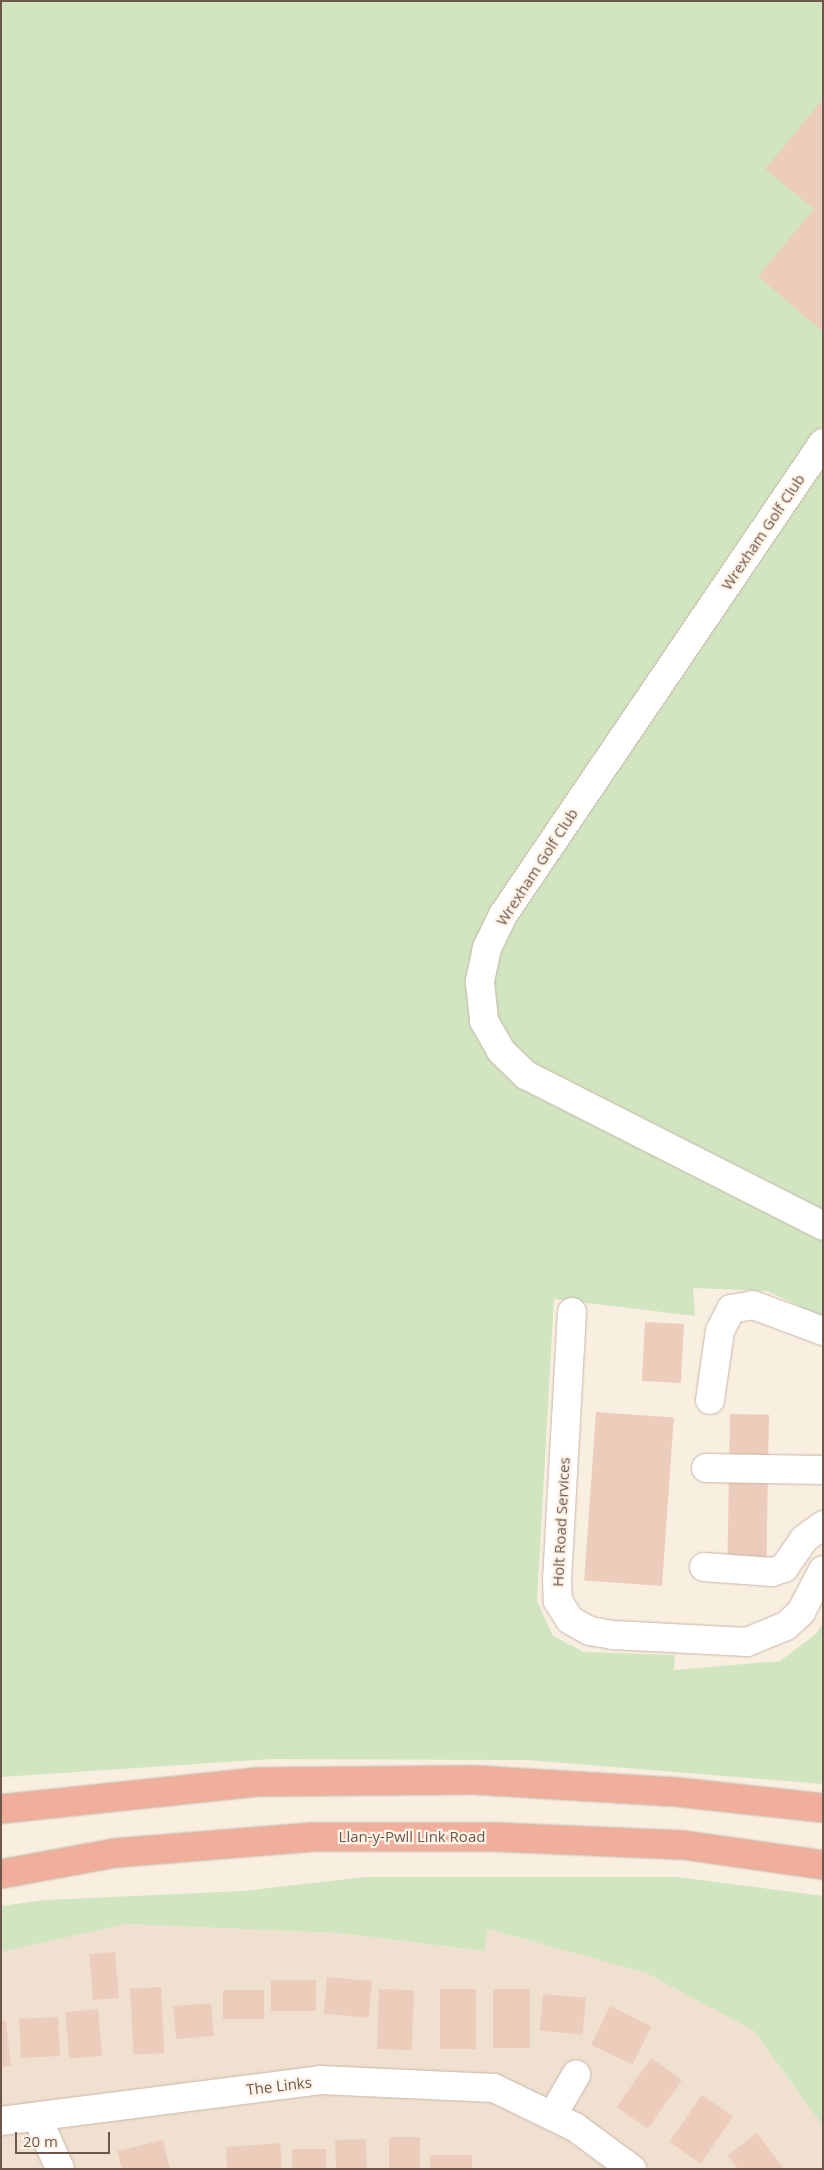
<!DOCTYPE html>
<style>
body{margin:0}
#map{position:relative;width:824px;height:2170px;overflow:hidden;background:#f9efe1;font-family:"Open Sans",sans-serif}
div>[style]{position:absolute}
.residential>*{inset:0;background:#f0e0d0}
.green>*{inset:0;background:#d1e5c1}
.building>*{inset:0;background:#eccdbb;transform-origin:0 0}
.roads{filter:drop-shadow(0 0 1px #c9b6a9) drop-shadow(0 0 1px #c9b6a9)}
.minor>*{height:28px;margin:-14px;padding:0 14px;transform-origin:14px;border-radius:14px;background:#fff}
.highway>*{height:28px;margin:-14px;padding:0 14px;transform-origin:14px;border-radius:14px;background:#efaf9c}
span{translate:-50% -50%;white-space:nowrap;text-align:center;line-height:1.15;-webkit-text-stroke:4.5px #fdf3e6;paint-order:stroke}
.street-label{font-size:15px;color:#6e564a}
.frame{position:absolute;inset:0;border:2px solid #6e564a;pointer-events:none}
.scale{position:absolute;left:15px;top:2132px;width:95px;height:22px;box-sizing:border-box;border:2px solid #6e564a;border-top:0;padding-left:6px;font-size:15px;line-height:18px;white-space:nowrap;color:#6e564a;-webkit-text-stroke:4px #fdf3e6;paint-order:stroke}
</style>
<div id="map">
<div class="residential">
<i style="clip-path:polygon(126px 1924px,339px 1933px,483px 1951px,488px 1929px,646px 1973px,754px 2031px,823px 2126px,823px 2169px,1px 2169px,1px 1952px)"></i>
</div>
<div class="green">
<i style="clip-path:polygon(1px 1px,823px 1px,823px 1317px,767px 1291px,693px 1288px,695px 1316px,554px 1299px,537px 1601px,553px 1636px,584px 1652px,675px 1655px,674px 1670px,780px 1661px,817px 1633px,823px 1622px,823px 1784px,527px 1760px,272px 1759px,1px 1777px)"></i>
<i style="clip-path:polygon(365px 1877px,678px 1877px,823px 1896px,823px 2126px,754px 2031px,646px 1973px,488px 1929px,484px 1951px,339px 1933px,126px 1924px,1px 1952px,1px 1906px,45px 1900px,243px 1891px)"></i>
</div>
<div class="building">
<i style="clip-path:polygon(823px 99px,823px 332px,758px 276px,814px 209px,765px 169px)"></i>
<i style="left:645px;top:1322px;width:39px;height:59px;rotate:3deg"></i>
<i style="left:596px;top:1412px;width:78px;height:169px;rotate:4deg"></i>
<i style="left:730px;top:1414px;width:39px;height:163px;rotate:1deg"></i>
<i style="left:115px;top:1952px;width:46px;height:26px;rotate:85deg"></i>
<i style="left:327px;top:1977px;width:45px;height:37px;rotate:5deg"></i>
<i style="left:271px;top:1980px;width:45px;height:31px"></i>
<i style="left:161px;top:1987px;width:66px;height:31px;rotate:87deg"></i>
<i style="left:379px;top:1989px;width:35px;height:60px;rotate:2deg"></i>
<i style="left:440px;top:1989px;width:36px;height:60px"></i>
<i style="left:493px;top:1989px;width:37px;height:59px"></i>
<i style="left:264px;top:1990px;width:29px;height:41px;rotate:90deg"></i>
<i style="left:543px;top:1994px;width:43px;height:37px;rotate:5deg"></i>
<i style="left:211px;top:2003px;width:33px;height:38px;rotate:85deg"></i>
<i style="left:610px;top:2006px;width:46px;height:43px;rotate:26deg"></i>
<i style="left:98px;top:2009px;width:47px;height:33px;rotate:85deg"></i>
<i style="left:58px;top:2017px;width:39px;height:39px;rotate:87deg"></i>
<i style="clip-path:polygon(1px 2021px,6px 2021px,11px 2066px,1px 2067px)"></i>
<i style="left:651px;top:2058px;width:38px;height:60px;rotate:35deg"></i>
<i style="left:702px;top:2095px;width:38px;height:57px;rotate:35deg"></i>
<i style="clip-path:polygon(757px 2133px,783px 2167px,780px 2169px,738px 2169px,728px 2155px)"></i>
<i style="left:389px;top:2137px;width:31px;height:32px"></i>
<i style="left:366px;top:2139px;width:30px;height:31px;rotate:88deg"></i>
<i style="clip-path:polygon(163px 2140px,170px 2169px,122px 2169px,117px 2151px)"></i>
<i style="clip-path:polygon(280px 2143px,282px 2169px,227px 2169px,226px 2147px)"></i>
<i style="left:326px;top:2149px;width:20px;height:34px;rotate:90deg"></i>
<i style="left:430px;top:2155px;width:42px;height:14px"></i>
</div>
<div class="roads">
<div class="minor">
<i style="left:823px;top:443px;width:570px;rotate:124.14deg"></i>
<i style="left:503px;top:915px;width:37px;rotate:116deg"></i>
<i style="left:487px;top:948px;width:35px;rotate:102deg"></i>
<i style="left:480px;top:982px;width:39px;rotate:84deg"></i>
<i style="left:484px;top:1021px;width:34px;rotate:60deg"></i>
<i style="left:501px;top:1051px;width:35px;rotate:44deg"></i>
<i style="left:526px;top:1075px;width:333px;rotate:26.9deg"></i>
<i style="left:572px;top:1312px;width:266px;rotate:93.2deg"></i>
<i style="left:557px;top:1578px;width:23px;rotate:88deg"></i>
<i style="left:558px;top:1601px;width:22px;rotate:58deg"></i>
<i style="left:570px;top:1620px;width:23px;rotate:29deg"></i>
<i style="left:590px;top:1631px;width:23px;rotate:10deg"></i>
<i style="left:613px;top:1635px;width:134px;rotate:3deg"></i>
<i style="left:747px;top:1642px;width:42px;rotate:-22.3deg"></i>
<i style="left:786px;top:1626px;width:21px;rotate:-43deg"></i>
<i style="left:801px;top:1612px;width:47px;rotate:-62.4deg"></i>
<i style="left:710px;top:1400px;width:70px;rotate:-81.8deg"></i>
<i style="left:720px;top:1331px;width:25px;rotate:-63deg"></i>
<i style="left:731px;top:1309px;width:22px;rotate:-10deg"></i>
<i style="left:753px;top:1305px;width:75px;rotate:20.4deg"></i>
<i style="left:706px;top:1468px;width:117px;rotate:1deg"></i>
<i style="left:704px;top:1567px;width:68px;rotate:4.2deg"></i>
<i style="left:772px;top:1572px;width:13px;rotate:-18deg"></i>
<i style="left:784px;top:1568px;width:35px;rotate:-55deg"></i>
<i style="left:804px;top:1539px;width:24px;rotate:-36deg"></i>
<i style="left:552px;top:2116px;width:48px;rotate:-59.7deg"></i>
<i style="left:37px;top:2117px;width:57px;rotate:66.1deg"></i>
<i style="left:1px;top:2121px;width:322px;rotate:-7.3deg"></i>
<i style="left:320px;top:2080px;width:174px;rotate:2.6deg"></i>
<i style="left:494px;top:2088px;width:90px;rotate:25.7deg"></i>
<i style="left:575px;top:2127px;width:71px;rotate:36.4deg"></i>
</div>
<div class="highway">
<i style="left:1px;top:1809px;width:257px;rotate:-6deg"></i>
<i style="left:257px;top:1782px;width:217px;rotate:-0.5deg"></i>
<i style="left:474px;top:1780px;width:202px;rotate:3.4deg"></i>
<i style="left:676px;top:1792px;width:148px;rotate:6.2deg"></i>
<i style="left:1px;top:1874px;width:116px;rotate:-10.4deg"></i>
<i style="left:115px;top:1853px;width:199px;rotate:-4.6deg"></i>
<i style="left:313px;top:1837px;width:180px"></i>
<i style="left:493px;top:1837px;width:190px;rotate:2.4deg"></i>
<i style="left:683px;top:1845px;width:141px;rotate:8.1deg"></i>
</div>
</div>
<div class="street-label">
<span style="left:763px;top:532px;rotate:-56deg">Wrexham Golf Club</span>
<span style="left:537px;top:867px;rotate:-57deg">Wrexham Golf Club</span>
<span style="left:561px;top:1522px;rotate:-87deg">Holt Road Services</span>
<span style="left:412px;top:1837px">Llan-y-Pwll Link Road</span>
<span style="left:279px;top:2086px;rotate:-7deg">The Links</span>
</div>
<div class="frame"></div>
<div class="scale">20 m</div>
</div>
